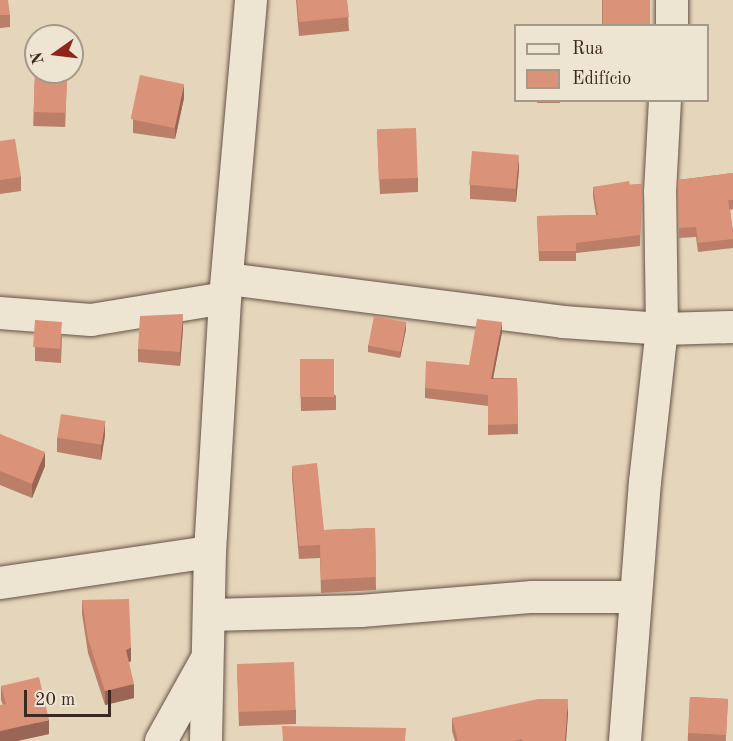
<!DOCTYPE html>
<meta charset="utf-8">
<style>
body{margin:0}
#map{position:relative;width:733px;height:741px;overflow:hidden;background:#e5d5ba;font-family:"Old Standard TT",serif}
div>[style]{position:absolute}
.roads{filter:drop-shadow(0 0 2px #665346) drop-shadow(0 0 2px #665346)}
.minor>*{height:32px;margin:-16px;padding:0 16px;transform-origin:16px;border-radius:16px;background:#eee4d2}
.wall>*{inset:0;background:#bb7e68;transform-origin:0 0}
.shaded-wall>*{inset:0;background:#965}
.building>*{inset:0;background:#da9279;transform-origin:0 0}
span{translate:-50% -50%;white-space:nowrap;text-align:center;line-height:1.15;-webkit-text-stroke:4.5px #eee4d2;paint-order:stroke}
.legend{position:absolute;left:514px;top:24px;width:195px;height:78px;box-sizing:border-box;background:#eee4d2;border:2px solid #a6998b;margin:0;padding:8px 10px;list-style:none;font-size:18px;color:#3b2820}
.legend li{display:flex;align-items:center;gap:12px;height:30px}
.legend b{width:30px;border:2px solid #a6998b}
.north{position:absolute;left:24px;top:24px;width:60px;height:60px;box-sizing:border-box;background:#eee4d2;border:2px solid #a6998b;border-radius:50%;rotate:256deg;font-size:16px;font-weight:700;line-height:24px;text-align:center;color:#3b2820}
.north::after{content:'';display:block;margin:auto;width:21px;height:27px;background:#8f2418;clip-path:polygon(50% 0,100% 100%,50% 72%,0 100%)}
.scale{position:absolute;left:24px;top:690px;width:87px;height:27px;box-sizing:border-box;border:3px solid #3b2820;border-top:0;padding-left:8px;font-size:18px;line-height:21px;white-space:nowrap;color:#3b2820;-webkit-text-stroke:4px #eee4d2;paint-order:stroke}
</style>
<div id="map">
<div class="roads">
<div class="minor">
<i style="left:672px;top:26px;width:26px;rotate:-90deg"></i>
<i style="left:228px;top:279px;width:338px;rotate:7.3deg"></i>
<i style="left:563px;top:322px;width:99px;rotate:4deg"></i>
<i style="left:662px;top:329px;width:71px;rotate:-1.6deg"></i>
<i style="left:0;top:313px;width:91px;rotate:4.4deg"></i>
<i style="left:91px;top:320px;width:136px;rotate:-9.3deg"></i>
<i style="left:0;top:583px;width:212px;rotate:-8.4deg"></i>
<i style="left:210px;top:615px;width:151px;rotate:-1.5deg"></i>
<i style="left:361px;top:611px;width:172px;rotate:-4.7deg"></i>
<i style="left:532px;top:597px;width:103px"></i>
<i style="left:161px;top:741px;width:93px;rotate:-60.9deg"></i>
<i style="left:206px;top:741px;width:189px;rotate:-88.8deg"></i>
<i style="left:210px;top:552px;width:254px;rotate:-86.6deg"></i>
<i style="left:225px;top:298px;width:299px;rotate:-85deg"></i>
<i style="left:625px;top:741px;width:260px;rotate:-85.6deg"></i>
<i style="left:645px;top:482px;width:154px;rotate:-83.7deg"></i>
<i style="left:662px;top:329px;width:137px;rotate:-90.8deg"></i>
<i style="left:660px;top:192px;width:92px;rotate:-86.9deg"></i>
</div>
</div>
<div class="wall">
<i style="clip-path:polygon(0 0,10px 15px,10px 27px,0 28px)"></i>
<i style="clip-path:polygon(296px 0,347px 0,349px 31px,299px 36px)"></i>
<i style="left:602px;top:0;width:48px;height:26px"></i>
<i style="left:35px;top:74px;width:32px;height:52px;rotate:2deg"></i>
<i style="clip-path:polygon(184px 98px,175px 139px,133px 133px,133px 119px)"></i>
<i style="left:537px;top:100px;width:23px;height:3px"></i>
<i style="clip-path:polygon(377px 131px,418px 178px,418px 192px,380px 194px)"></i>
<i style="clip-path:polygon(0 141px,21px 177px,21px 191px,0 194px)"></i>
<i style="clip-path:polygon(519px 169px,516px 202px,470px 199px,470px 185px)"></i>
<i style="clip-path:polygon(733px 173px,733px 209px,730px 210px,733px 232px,733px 248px,698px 252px,696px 237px,679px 238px,678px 180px)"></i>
<i style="clip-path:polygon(642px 184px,640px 246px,576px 253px,576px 261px,539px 261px,537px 216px,596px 215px,593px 197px,593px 187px)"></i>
<i style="clip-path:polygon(35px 320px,62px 336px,61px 363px,35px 361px)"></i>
<i style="clip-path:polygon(183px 328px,180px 366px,138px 362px,138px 349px)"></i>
<i style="clip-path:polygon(406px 329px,400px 358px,368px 352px,368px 345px)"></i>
<i style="clip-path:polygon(502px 332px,493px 378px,517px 378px,518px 434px,488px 435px,488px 406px,425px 398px,425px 388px,469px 365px)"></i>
<i style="clip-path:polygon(300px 359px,336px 396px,336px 410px,301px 411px)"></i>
<i style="clip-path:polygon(0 434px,45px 466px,32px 498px,0 485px)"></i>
<i style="clip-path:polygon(105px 435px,101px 460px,57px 452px,57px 438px)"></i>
<i style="clip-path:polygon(292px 466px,324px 530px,375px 528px,376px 590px,321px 593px,320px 558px,299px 559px,292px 478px)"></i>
<i style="clip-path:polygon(82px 600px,131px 661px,129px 662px,134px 698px,105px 705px,88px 653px,82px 614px)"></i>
<i style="clip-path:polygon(237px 664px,296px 710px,296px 724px,239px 726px)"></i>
<i style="clip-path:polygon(1px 686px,49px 734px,17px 741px,0 741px,3px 705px,1px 700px)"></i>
<i style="left:690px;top:697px;width:38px;height:44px;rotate:3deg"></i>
<i style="clip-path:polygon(568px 713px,566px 741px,455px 741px,452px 731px,452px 718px)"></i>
</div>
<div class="shaded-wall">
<i style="clip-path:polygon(184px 84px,184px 98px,175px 139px,175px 125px)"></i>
<i style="clip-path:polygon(519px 155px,519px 169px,516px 202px,516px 188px)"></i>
<i style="clip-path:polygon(183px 314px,183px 328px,180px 366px,180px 352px)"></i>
<i style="clip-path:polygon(406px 322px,406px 329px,400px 358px,400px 351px)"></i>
<i style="clip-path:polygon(502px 322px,502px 332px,491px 389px,491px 379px)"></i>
<i style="clip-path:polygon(105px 421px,105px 435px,101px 460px,101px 446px)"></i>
<i style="clip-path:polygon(45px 452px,45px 466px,32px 498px,32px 484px)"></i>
<i style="clip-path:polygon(131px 647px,131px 661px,126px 664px,126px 650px)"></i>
<i style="clip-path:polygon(134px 684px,134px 698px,105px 705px,105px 691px)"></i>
<i style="clip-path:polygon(568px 699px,568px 713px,566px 741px,565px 741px)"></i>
<i style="clip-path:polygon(49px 720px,49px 734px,17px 741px,0 741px,0 731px)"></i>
</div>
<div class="building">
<i style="clip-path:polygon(0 0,8px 0,10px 15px,0 15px)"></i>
<i style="clip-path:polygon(297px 0,347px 0,349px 17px,299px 22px)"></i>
<i style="left:603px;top:0;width:47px;height:26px"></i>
<i style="left:35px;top:74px;width:32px;height:38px;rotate:2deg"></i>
<i style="left:140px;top:75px;width:45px;height:45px;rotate:12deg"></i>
<i style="left:416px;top:128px;width:50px;height:39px;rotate:88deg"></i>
<i style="clip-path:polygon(15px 139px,21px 177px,0 180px,0 141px)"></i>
<i style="left:472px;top:151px;width:47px;height:34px;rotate:5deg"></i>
<i style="clip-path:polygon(733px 173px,733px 200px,728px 200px,733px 232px,733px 239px,698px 243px,696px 227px,679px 228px,678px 180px)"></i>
<i style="clip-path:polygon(629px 181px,630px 185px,642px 184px,640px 235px,576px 243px,576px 251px,539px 251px,537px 216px,598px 215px,593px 187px)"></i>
<i style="clip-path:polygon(183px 314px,180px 352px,138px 349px,140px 316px)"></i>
<i style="left:374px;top:316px;width:33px;height:30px;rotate:11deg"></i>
<i style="clip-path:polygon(477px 319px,502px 322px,491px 379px,517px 378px,518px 424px,488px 425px,488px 395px,425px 388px,426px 361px,469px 365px)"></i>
<i style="left:35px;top:320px;width:27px;height:27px;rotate:4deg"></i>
<i style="left:300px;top:359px;width:34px;height:38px"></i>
<i style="left:61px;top:414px;width:45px;height:24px;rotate:9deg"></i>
<i style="clip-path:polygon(0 434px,45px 452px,32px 484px,0 471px)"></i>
<i style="clip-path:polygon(317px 463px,324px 530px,375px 528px,376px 577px,321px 580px,320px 545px,299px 546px,292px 466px)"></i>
<i style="clip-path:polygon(129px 599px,131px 647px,126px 650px,134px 684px,105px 691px,88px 639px,82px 600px)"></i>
<i style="left:294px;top:662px;width:48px;height:57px;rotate:88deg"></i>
<i style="clip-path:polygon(39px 677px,49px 720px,0 731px,0 705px,6px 704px,1px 686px)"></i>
<i style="left:690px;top:697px;width:38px;height:36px;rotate:3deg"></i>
<i style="clip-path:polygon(538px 699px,568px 699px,565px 741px,522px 741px,522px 739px,513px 741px,458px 741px,452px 718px)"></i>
<i style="clip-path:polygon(282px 726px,406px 728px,405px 741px,283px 741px)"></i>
</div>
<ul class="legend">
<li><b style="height:8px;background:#eee4d2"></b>Rua</li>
<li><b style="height:16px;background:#da9279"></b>Edifício</li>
</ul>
<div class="north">N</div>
<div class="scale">20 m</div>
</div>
